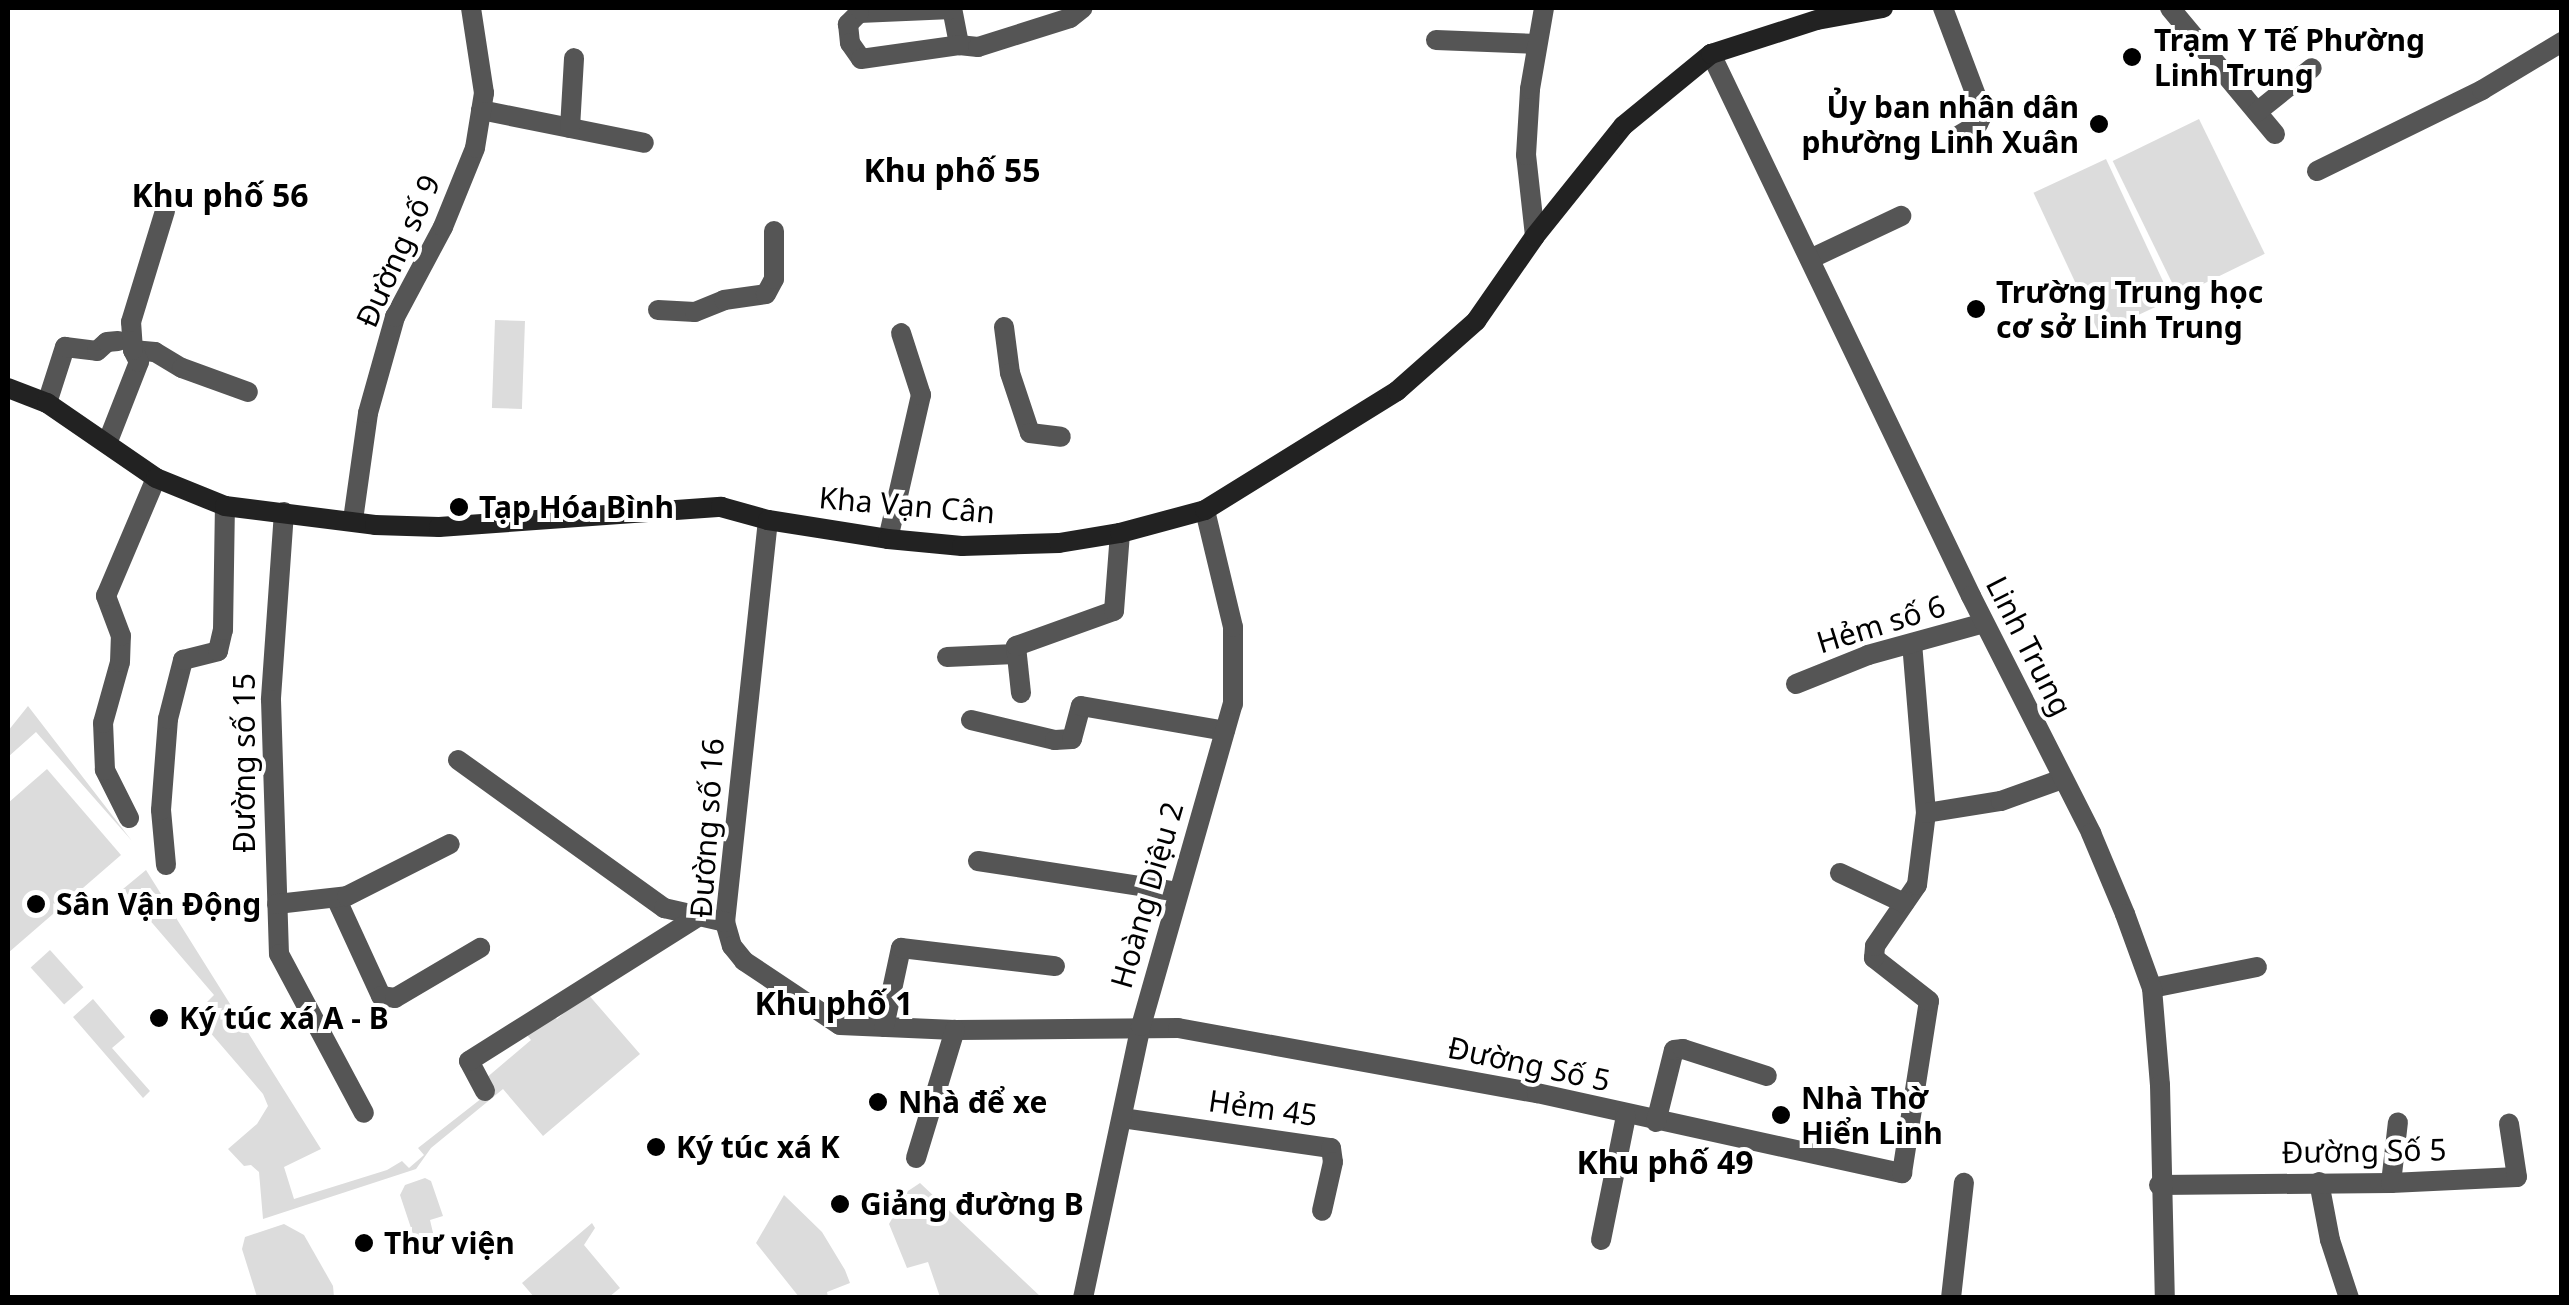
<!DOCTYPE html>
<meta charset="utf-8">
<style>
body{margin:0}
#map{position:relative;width:2569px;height:1305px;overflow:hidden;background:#fff;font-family:"Noto Sans",sans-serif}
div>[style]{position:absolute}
.green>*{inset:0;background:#dcdcdc;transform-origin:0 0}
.minor>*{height:20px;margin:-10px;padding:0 10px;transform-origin:10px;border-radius:10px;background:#555}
.tertiary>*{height:20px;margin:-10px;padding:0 10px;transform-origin:10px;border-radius:10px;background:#555}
.secondary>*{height:20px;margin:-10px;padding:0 10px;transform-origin:10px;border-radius:10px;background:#222}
.dots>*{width:28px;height:28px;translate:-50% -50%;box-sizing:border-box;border:5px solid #fff;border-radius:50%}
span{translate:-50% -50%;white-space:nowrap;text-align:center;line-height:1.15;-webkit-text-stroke:8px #fff;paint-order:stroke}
.poi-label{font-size:30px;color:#000;font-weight:700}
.left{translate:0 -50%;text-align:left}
.right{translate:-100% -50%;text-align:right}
.street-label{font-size:30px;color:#000}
.neighbourhood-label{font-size:32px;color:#000;font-weight:700}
.frame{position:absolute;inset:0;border:10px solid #000;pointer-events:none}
</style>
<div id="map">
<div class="green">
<i style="left:2199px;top:119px;width:150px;height:96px;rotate:64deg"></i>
<i style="left:2106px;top:159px;width:155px;height:80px;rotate:65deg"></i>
<i style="left:495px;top:320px;width:30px;height:88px;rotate:2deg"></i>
<i style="clip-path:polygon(28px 706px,132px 841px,36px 732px,8px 757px,8px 731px)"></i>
<i style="clip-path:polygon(47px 769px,121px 855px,8px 953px,8px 803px)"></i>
<i style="clip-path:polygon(146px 870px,321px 1149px,284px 1167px,294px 1199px,387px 1170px,402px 1161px,409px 1168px,424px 1155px,418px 1148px,491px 1091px,485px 1079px,531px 1040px,524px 1031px,551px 1013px,557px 1019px,587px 993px,640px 1054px,543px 1136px,503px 1089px,431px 1148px,416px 1169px,263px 1219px,259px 1172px,251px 1165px,244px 1166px,228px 1149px,257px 1124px,268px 1106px,263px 1094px,202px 1023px,198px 1011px,214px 995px,123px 889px)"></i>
<i style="left:50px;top:950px;width:50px;height:26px;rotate:48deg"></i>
<i style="clip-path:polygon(93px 999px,125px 1037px,112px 1048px,150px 1091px,143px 1098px,73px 1017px)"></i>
<i style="clip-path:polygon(425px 1178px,431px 1181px,443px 1216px,430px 1220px,434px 1237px,423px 1240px,414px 1237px,400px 1195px,405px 1185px)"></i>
<i style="clip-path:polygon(920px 1183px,1041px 1297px,940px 1297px,928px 1262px,907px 1268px,889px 1224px,908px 1191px)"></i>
<i style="clip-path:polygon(784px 1195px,822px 1232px,845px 1270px,850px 1283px,827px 1292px,828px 1297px,799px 1297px,756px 1243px)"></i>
<i style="clip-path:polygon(592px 1223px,595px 1228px,584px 1245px,620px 1288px,609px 1297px,534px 1297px,522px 1283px)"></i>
<i style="clip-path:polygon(284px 1224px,304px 1235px,333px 1286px,334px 1297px,257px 1297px,242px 1249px,245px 1237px)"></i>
</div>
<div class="minor">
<i style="left:952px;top:8px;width:38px;rotate:79deg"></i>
<i style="left:959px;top:45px;width:19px;rotate:6deg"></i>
<i style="left:978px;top:47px;width:96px;rotate:-17.5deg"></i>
<i style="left:1070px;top:18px;width:16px;rotate:-38deg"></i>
<i style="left:1943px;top:8px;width:113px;rotate:69.3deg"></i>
<i style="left:1983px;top:114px;width:11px;rotate:117deg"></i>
<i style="left:1978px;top:124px;width:26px;rotate:149deg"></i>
<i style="left:2170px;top:8px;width:164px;rotate:50.2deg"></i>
<i style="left:952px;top:9px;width:93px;rotate:177.5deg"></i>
<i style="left:859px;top:13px;width:16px;rotate:135deg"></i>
<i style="left:848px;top:24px;width:19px;rotate:84deg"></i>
<i style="left:850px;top:43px;width:19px;rotate:55deg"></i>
<i style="left:861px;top:59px;width:99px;rotate:-8.1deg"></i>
<i style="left:1436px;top:40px;width:101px;rotate:2.3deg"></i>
<i style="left:481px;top:110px;width:166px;rotate:11.4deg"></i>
<i style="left:2257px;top:112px;width:70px;rotate:-38.7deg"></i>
<i style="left:570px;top:128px;width:70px;rotate:-86.7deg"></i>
<i style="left:2317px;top:171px;width:184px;rotate:-26.1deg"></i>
<i style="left:2482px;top:90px;width:93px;rotate:-31deg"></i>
<i style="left:1810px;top:259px;width:101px;rotate:-25.3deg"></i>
<i style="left:658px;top:310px;width:37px;rotate:3deg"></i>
<i style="left:695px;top:312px;width:31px;rotate:-22deg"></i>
<i style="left:724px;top:300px;width:42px;rotate:-8.1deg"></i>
<i style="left:766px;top:294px;width:17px;rotate:-62deg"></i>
<i style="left:774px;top:279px;width:48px;rotate:-90deg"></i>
<i style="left:1004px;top:327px;width:46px;rotate:82.6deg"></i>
<i style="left:1010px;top:373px;width:63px;rotate:71.6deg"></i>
<i style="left:1030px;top:433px;width:31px;rotate:7deg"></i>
<i style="left:133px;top:350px;width:22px;rotate:5deg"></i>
<i style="left:155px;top:352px;width:31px;rotate:31deg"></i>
<i style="left:182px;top:368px;width:70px;rotate:20deg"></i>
<i style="left:47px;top:403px;width:59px;rotate:-72.2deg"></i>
<i style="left:65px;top:347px;width:32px;rotate:7deg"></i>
<i style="left:97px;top:351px;width:13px;rotate:-42deg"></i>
<i style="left:107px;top:342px;width:11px;rotate:-5deg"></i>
<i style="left:108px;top:441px;width:85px;rotate:-68.6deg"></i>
<i style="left:139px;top:362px;width:13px;rotate:-117deg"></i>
<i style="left:133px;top:350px;width:28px;rotate:-94deg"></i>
<i style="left:131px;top:322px;width:116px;rotate:-73deg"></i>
<i style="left:284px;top:512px;width:188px;rotate:94deg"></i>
<i style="left:271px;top:700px;width:254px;rotate:88.2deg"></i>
<i style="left:279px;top:954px;width:180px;rotate:61.9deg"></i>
<i style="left:768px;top:520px;width:404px;rotate:96.1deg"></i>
<i style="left:725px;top:922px;width:25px;rotate:74deg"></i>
<i style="left:732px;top:946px;width:19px;rotate:51deg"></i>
<i style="left:744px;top:961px;width:115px;rotate:33.7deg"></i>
<i style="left:840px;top:1025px;width:115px;rotate:2.5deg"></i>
<i style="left:955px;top:1030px;width:223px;rotate:-0.5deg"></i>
<i style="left:1178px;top:1028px;width:365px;rotate:10.3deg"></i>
<i style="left:1537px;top:1093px;width:374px;rotate:12.4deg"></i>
<i style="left:1902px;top:1173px;width:174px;rotate:-81.1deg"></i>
<i style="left:1929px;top:1001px;width:70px;rotate:-142deg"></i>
<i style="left:1874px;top:958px;width:12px;rotate:-85deg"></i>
<i style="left:1875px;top:946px;width:74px;rotate:-55.5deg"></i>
<i style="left:1917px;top:885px;width:73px;rotate:-82.9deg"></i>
<i style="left:1926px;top:813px;width:170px;rotate:-94.7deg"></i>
<i style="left:888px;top:539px;width:148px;rotate:-77.1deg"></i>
<i style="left:921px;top:395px;width:65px;rotate:-107.9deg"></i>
<i style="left:947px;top:657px;width:68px;rotate:-2.5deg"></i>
<i style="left:1796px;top:684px;width:78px;rotate:-21.9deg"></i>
<i style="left:1868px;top:655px;width:120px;rotate:-15.4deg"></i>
<i style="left:1021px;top:693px;width:47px;rotate:-96.1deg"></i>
<i style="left:1016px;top:646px;width:104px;rotate:-19.7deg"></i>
<i style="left:1114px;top:611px;width:78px;rotate:-85.6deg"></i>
<i style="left:971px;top:720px;width:86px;rotate:13.4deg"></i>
<i style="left:1055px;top:740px;width:17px;rotate:-3deg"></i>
<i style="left:1072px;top:739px;width:34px;rotate:-75deg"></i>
<i style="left:1081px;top:706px;width:146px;rotate:9.8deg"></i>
<i style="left:458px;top:760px;width:254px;rotate:35.7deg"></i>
<i style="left:664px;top:908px;width:63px;rotate:12.9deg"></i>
<i style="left:1926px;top:813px;width:76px;rotate:-9.1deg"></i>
<i style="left:2001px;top:801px;width:65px;rotate:-19.8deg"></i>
<i style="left:129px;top:818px;width:54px;rotate:-116.6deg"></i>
<i style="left:105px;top:770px;width:47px;rotate:-92.4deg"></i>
<i style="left:103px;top:723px;width:63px;rotate:-74.4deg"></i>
<i style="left:120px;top:662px;width:26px;rotate:-88deg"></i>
<i style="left:121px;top:636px;width:43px;rotate:-110.6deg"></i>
<i style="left:106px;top:596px;width:128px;rotate:-67deg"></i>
<i style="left:978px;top:861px;width:202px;rotate:8.8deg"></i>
<i style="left:166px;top:865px;width:55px;rotate:-95.2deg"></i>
<i style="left:161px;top:810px;width:91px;rotate:-85.6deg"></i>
<i style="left:168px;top:719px;width:61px;rotate:-75.7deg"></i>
<i style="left:183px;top:660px;width:36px;rotate:-14deg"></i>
<i style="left:218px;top:651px;width:22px;rotate:-77deg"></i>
<i style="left:223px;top:630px;width:124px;rotate:-89.1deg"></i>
<i style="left:1840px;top:873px;width:71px;rotate:25.1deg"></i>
<i style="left:336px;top:898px;width:108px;rotate:65.3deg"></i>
<i style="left:381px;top:996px;width:14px;rotate:8deg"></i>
<i style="left:395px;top:998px;width:99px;rotate:-30.5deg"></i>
<i style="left:277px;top:904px;width:70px;rotate:-6.5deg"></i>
<i style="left:347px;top:896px;width:115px;rotate:-26.8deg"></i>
<i style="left:2152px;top:988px;width:107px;rotate:-11.3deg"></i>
<i style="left:884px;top:1027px;width:81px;rotate:-77.9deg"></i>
<i style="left:901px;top:948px;width:155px;rotate:6.7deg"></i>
<i style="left:485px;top:1091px;width:34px;rotate:-118deg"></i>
<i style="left:469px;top:1061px;width:272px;rotate:-32.2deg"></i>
<i style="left:1122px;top:1118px;width:211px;rotate:8.2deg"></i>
<i style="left:1331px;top:1148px;width:14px;rotate:82deg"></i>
<i style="left:1333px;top:1162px;width:50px;rotate:102.7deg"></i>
<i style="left:1656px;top:1122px;width:74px;rotate:-76deg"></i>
<i style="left:1674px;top:1050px;width:9px;rotate:-6deg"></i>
<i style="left:1683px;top:1049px;width:88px;rotate:17.8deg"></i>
<i style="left:916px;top:1158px;width:134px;rotate:-73.1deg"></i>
<i style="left:2319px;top:1182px;width:59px;rotate:79.3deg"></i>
<i style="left:2330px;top:1240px;width:61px;rotate:71.9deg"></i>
<i style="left:2391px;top:1183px;width:61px;rotate:-83.5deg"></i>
<i style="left:2159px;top:1185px;width:232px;rotate:-0.5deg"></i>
<i style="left:2391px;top:1183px;width:126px;rotate:-2.7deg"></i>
<i style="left:2517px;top:1177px;width:54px;rotate:-98.6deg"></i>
<i style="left:1601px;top:1240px;width:126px;rotate:-78.6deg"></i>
<i style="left:1951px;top:1298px;width:116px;rotate:-83.6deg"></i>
</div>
<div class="tertiary">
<i style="left:1711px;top:54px;width:601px;rotate:64.37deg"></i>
<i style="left:1971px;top:596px;width:266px;rotate:63.1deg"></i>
<i style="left:2091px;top:833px;width:88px;rotate:67.2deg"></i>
<i style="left:2125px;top:914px;width:79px;rotate:70deg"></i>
<i style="left:2152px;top:988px;width:97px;rotate:85.3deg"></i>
<i style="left:2160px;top:1085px;width:213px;rotate:88.7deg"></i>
<i style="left:1535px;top:236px;width:81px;rotate:-96.3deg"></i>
<i style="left:1526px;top:155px;width:66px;rotate:-86.5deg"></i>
<i style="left:1530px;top:89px;width:82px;rotate:-80.2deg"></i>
<i style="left:353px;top:520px;width:108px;rotate:-82deg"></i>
<i style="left:368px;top:413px;width:100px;rotate:-74.3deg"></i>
<i style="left:395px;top:317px;width:102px;rotate:-61.9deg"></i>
<i style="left:443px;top:227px;width:85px;rotate:-67.9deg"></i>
<i style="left:475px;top:148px;width:56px;rotate:-80.7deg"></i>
<i style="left:484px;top:93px;width:86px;rotate:-98.7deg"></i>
<i style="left:1083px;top:1298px;width:278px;rotate:-78deg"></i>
<i style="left:1141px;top:1026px;width:335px;rotate:-74.1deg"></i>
<i style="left:1233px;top:704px;width:77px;rotate:-90deg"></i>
<i style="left:1233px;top:627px;width:120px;rotate:-103.5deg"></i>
</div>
<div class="secondary">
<i style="left:8px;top:388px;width:42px;rotate:21deg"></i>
<i style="left:47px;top:403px;width:132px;rotate:34.5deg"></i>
<i style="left:156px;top:478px;width:74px;rotate:22.1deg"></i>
<i style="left:225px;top:506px;width:151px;rotate:7.2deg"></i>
<i style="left:375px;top:525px;width:64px;rotate:1.8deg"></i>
<i style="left:439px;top:527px;width:283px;rotate:-4.1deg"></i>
<i style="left:721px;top:507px;width:49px;rotate:15.5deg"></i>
<i style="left:768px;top:520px;width:121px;rotate:9deg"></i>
<i style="left:888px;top:539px;width:74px;rotate:5.4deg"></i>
<i style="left:962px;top:546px;width:97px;rotate:-1.8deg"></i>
<i style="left:1059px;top:543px;width:62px;rotate:-9.3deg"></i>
<i style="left:1120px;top:533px;width:88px;rotate:-15.1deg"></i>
<i style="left:1205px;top:510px;width:226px;rotate:-31.8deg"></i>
<i style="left:1397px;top:391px;width:106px;rotate:-41.5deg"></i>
<i style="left:1476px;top:321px;width:103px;rotate:-55.2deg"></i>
<i style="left:1535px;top:236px;width:141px;rotate:-51.3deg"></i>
<i style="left:1623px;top:126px;width:114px;rotate:-39.3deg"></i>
<i style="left:1711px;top:54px;width:111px;rotate:-17.8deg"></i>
<i style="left:1817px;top:20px;width:67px;rotate:-10.3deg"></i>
</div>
<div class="dots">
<i style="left:2132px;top:57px;background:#000"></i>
<i style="left:2099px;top:124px;background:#000"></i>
<i style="left:1976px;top:309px;background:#000"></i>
<i style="left:459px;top:507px;background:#000"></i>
<i style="left:36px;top:904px;background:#000"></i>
<i style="left:159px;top:1018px;background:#000"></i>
<i style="left:878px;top:1102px;background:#000"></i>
<i style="left:1781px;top:1115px;background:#000"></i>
<i style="left:656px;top:1147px;background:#000"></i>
<i style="left:840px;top:1204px;background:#000"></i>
<i style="left:364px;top:1243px;background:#000"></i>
</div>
<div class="poi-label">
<span class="left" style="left:2154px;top:57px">Trạm Y Tế Phường<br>Linh Trung</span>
<span class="right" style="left:2079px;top:124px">Ủy ban nhân dân<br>phường Linh Xuân</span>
<span class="left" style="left:1996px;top:309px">Trường Trung học<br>cơ sở Linh Trung</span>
<span class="left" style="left:479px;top:507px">Tạp Hóa Bình</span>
<span class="left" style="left:56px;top:904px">Sân Vận Động</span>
<span class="left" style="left:179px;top:1018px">Ký túc xá A - B</span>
<span class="left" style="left:1801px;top:1115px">Nhà Thờ<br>Hiển Linh</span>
<span class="left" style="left:898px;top:1102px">Nhà để xe</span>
<span class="left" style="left:676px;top:1147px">Ký túc xá K</span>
<span class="left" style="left:860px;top:1204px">Giảng đường B</span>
<span class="left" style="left:384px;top:1243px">Thư viện</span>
</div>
<div class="street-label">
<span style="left:398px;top:251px;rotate:-66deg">Đường số 9</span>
<span style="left:907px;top:505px;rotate:5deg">Kha Vạn Cân</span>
<span style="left:1881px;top:624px;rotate:-17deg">Hẻm số 6</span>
<span style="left:2029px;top:646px;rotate:63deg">Linh Trung</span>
<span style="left:244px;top:763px;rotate:-90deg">Đường số 15</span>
<span style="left:707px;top:828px;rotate:-86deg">Đường số 16</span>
<span style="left:1147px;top:895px;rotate:-74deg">Hoàng Diệu 2</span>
<span style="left:1529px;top:1064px;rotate:12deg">Đường Số 5</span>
<span style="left:1263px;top:1108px;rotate:8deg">Hẻm 45</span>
<span style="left:2364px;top:1151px;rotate:-1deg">Đường Số 5</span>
</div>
<div class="neighbourhood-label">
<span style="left:952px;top:170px">Khu phố 55</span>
<span style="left:220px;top:195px">Khu phố 56</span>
<span style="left:834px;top:1003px">Khu phố 1</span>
<span style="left:1665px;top:1162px">Khu phố 49</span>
</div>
<div class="frame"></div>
</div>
